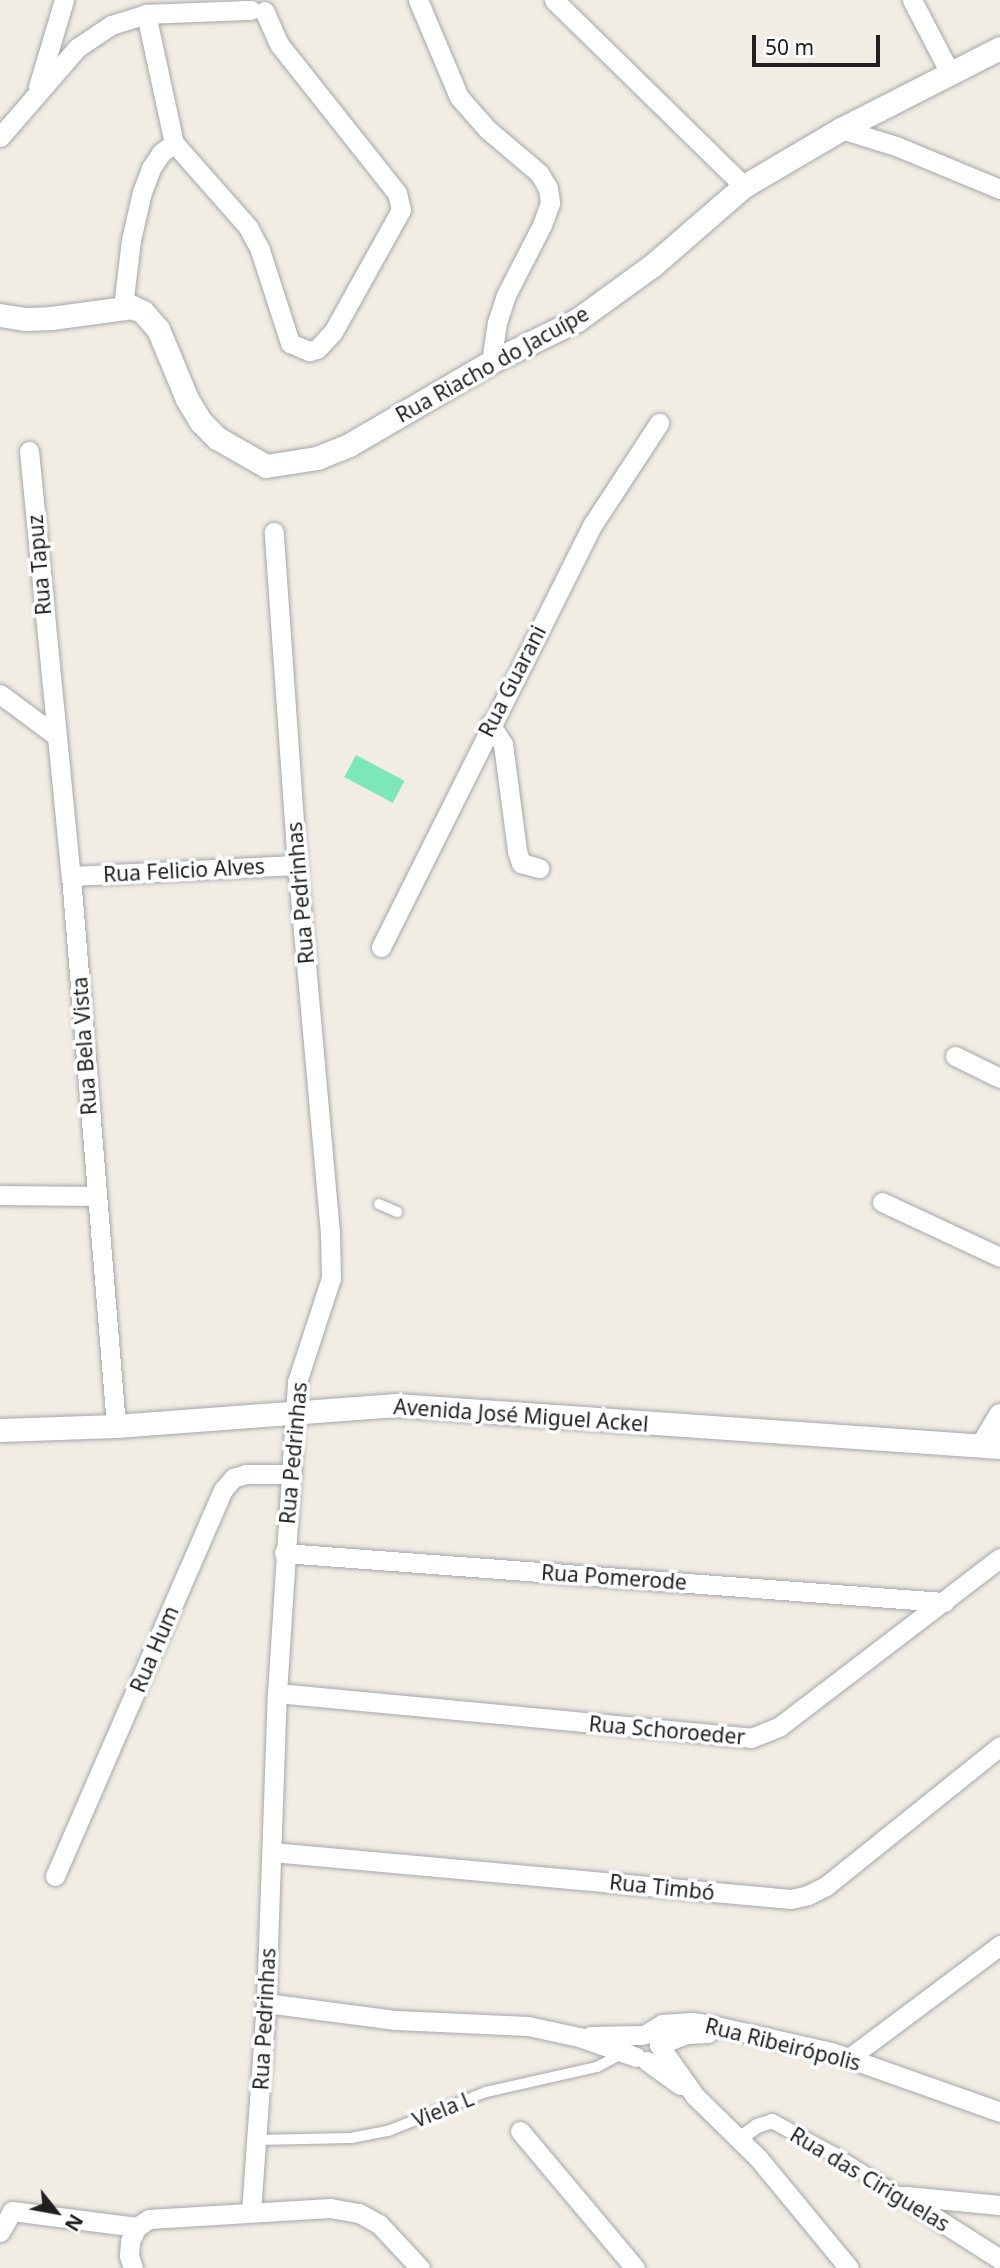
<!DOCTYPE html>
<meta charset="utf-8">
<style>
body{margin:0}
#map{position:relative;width:1000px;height:2268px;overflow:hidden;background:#f1ede5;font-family:"Noto Sans",sans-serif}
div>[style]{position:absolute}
.pitch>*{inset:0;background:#7de6bb;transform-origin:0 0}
.roads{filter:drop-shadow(0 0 2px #a7a7a7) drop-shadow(0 0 2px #a7a7a7)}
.service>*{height:10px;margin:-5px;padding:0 5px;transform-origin:5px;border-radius:5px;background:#fff}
.pedestrian>*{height:14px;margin:-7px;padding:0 7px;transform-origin:7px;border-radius:7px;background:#fff}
.minor>*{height:19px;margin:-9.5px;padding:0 9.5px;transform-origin:9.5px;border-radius:9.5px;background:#fff}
.tertiary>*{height:23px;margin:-11.5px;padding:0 11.5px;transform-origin:11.5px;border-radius:11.5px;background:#fff}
span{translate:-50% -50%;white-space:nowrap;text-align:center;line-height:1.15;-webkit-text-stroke:7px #fff;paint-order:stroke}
.street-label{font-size:21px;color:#202020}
.north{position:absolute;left:21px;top:2177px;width:70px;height:70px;-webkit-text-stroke:5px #fff;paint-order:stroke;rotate:121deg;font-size:19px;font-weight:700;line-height:28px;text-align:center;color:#202020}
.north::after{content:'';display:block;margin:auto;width:24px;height:32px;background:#202020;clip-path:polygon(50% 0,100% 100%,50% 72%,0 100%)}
.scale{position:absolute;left:752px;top:35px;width:128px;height:32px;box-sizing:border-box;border:4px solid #202020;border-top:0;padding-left:9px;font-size:21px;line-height:24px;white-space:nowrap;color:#202020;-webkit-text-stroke:5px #fff;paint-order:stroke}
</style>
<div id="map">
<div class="pitch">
<i style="left:356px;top:755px;width:55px;height:25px;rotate:28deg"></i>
</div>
<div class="roads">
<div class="service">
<i style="left:379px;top:1204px;width:20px;rotate:24deg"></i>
<i style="left:256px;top:2140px;width:95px;rotate:-1.2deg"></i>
<i style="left:351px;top:2138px;width:38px;rotate:-11deg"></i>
<i style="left:388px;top:2131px;width:105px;rotate:-21.7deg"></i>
<i style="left:486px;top:2092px;width:114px;rotate:-12.7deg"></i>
<i style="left:597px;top:2067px;width:30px;rotate:-28deg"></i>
</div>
<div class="pedestrian">
<i style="left:738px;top:2140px;width:24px;rotate:-36deg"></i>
<i style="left:757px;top:2126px;width:16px;rotate:-18deg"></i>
<i style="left:772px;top:2121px;width:72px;rotate:28.4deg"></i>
<i style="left:835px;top:2155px;width:78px;rotate:31.8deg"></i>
</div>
<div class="minor">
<i style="left:418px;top:0;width:105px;rotate:67.1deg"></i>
<i style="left:459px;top:97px;width:43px;rotate:48.8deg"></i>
<i style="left:487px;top:129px;width:68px;rotate:40.2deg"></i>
<i style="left:539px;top:173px;width:17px;rotate:59deg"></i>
<i style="left:548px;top:188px;width:15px;rotate:82deg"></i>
<i style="left:550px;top:203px;width:23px;rotate:110deg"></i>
<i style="left:542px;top:225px;width:79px;rotate:117.2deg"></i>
<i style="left:506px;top:295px;width:28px;rotate:108deg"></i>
<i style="left:497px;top:322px;width:40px;rotate:98.5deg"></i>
<i style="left:554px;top:0;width:266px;rotate:44.4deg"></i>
<i style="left:912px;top:0;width:82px;rotate:62.5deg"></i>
<i style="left:146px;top:14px;width:132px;rotate:77.8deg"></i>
<i style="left:174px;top:143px;width:112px;rotate:48.6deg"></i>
<i style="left:248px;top:227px;width:26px;rotate:62deg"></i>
<i style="left:260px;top:250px;width:98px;rotate:72.1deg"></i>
<i style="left:290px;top:343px;width:21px;rotate:23deg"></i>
<i style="left:309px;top:351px;width:8px;rotate:-14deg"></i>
<i style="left:317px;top:349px;width:23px;rotate:-47deg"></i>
<i style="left:333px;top:332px;width:140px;rotate:-60.9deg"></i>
<i style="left:401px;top:210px;width:17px;rotate:-103deg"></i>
<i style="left:397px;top:193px;width:190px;rotate:-128.4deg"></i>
<i style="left:279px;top:44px;width:36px;rotate:-114deg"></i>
<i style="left:38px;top:87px;width:91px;rotate:-73.4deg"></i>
<i style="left:841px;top:129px;width:58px;rotate:17.2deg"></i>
<i style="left:896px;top:146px;width:113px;rotate:22.5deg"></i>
<i style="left:0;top:137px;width:118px;rotate:-49.1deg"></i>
<i style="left:77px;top:48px;width:41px;rotate:-34.1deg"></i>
<i style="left:111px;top:25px;width:37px;rotate:-17deg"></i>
<i style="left:146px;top:14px;width:105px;rotate:-2.2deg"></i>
<i style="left:123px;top:307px;width:67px;rotate:-83.2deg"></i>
<i style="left:131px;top:240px;width:49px;rotate:-77.1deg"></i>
<i style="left:142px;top:192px;width:26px;rotate:-69deg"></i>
<i style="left:151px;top:168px;width:18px;rotate:-56deg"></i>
<i style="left:161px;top:153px;width:16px;rotate:-38deg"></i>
<i style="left:29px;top:451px;width:427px;rotate:84.4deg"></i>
<i style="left:71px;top:876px;width:552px;rotate:85.32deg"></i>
<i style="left:0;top:694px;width:69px;rotate:36.7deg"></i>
<i style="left:490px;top:724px;width:24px;rotate:57deg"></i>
<i style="left:503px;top:744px;width:108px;rotate:82.5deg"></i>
<i style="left:517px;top:851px;width:13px;rotate:72deg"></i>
<i style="left:521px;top:863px;width:19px;rotate:16deg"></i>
<i style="left:71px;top:876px;width:226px;rotate:-2.8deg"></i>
<i style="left:381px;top:947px;width:473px;rotate:-63.4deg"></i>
<i style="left:593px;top:524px;width:121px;rotate:-56.8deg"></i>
<i style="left:955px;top:1056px;width:50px;rotate:26.1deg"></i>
<i style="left:0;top:1195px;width:95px;rotate:0.6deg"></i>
<i style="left:882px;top:1202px;width:130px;rotate:25deg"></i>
<i style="left:284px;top:1553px;width:662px;rotate:4.25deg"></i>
<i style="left:277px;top:1693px;width:476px;rotate:5.4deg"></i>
<i style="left:751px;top:1738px;width:31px;rotate:-22deg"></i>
<i style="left:780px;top:1726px;width:277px;rotate:-37.4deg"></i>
<i style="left:272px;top:1852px;width:521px;rotate:5.17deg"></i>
<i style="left:791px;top:1899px;width:17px;rotate:-13deg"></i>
<i style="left:808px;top:1895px;width:20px;rotate:-27deg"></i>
<i style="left:826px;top:1886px;width:223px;rotate:-38.8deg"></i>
<i style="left:55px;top:1876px;width:421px;rotate:-66.5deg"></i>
<i style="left:223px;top:1490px;width:16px;rotate:-50deg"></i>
<i style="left:233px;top:1478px;width:14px;rotate:-17deg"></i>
<i style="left:246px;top:1474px;width:46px"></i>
<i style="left:266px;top:2003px;width:131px;rotate:7.5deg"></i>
<i style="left:396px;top:2020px;width:132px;rotate:2.6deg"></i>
<i style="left:528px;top:2026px;width:52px;rotate:12.2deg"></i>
<i style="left:579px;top:2037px;width:60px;rotate:19.3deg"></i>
<i style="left:708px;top:2033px;width:21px;rotate:177deg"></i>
<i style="left:687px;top:2034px;width:30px;rotate:159deg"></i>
<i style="left:659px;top:2045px;width:62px;rotate:54.8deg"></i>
<i style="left:695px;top:2096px;width:90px;rotate:44.5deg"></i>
<i style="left:759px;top:2159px;width:141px;rotate:50.5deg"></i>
<i style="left:646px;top:2034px;width:19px;rotate:-32deg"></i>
<i style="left:662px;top:2024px;width:30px;rotate:-4deg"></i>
<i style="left:692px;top:2022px;width:24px;rotate:9deg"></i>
<i style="left:716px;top:2026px;width:118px;rotate:12.7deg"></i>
<i style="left:831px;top:2052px;width:179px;rotate:19.5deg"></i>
<i style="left:590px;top:2036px;width:52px;rotate:-1.1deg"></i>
<i style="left:849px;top:2058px;width:189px;rotate:-36.8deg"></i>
<i style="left:647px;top:2061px;width:41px;rotate:36deg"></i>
<i style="left:520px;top:2131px;width:179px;rotate:50deg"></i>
<i style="left:901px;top:2196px;width:117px;rotate:32.5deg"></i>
<i style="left:906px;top:2196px;width:94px;rotate:5.5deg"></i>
<i style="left:251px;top:2212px;width:210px;rotate:-85.9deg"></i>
<i style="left:266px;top:2003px;width:310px;rotate:-88deg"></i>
<i style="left:277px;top:1693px;width:312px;rotate:-86.3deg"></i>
<i style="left:297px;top:1382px;width:109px;rotate:-71.9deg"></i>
<i style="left:331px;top:1278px;width:45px;rotate:-91.3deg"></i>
<i style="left:330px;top:1233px;width:369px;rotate:-95.1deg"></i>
<i style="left:297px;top:865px;width:334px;rotate:-94deg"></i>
<i style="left:0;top:2232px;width:24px;rotate:-60deg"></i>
<i style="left:12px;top:2211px;width:126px;rotate:7.3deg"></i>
<i style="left:133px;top:2268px;width:13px;rotate:-108deg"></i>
<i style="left:129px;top:2256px;width:15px;rotate:-86deg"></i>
<i style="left:130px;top:2241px;width:16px;rotate:-63deg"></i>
<i style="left:137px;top:2227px;width:14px;rotate:-34deg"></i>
<i style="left:149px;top:2219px;width:181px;rotate:-3.5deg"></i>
<i style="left:330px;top:2208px;width:29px;rotate:10deg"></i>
<i style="left:359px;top:2213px;width:23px;rotate:29deg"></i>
<i style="left:379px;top:2224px;width:60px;rotate:47deg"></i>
</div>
<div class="tertiary">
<i style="left:0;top:315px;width:26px;rotate:9deg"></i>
<i style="left:26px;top:319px;width:25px;rotate:-2deg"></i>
<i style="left:51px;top:318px;width:82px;rotate:-7.7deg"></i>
<i style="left:132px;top:307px;width:12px;rotate:24deg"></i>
<i style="left:143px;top:312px;width:23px;rotate:49deg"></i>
<i style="left:158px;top:329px;width:76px;rotate:67.5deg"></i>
<i style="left:187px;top:399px;width:27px;rotate:59deg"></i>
<i style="left:201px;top:422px;width:23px;rotate:45deg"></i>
<i style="left:217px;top:438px;width:56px;rotate:29.7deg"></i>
<i style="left:266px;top:466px;width:52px;rotate:-8.9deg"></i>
<i style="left:317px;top:458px;width:35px;rotate:-22deg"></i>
<i style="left:349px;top:445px;width:164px;rotate:-30.3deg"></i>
<i style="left:491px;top:362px;width:96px;rotate:-26deg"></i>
<i style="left:577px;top:320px;width:94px;rotate:-35.9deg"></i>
<i style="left:653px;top:265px;width:121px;rotate:-41deg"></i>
<i style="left:744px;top:186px;width:113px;rotate:-30.4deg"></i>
<i style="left:841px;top:129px;width:178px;rotate:-27deg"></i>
<i style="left:0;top:1430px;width:116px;rotate:-2deg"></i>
<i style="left:116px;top:1426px;width:281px;rotate:-4.3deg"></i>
<i style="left:396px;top:1405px;width:605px;rotate:3.98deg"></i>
<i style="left:982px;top:1445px;width:35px;rotate:-59deg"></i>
</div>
</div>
<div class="street-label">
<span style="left:492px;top:364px;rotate:-29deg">Rua Riacho do Jacuípe</span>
<span style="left:39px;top:565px;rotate:-95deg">Rua Tapuz</span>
<span style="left:512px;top:681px;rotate:-63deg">Rua Guarani</span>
<span style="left:184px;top:870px;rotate:-3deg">Rua Felicio Alves</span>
<span style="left:300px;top:893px;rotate:-95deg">Rua Pedrinhas</span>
<span style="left:84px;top:1046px;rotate:-94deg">Rua Bela Vista</span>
<span style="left:521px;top:1415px;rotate:4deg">Avenida José Miguel Ackel</span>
<span style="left:293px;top:1453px;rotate:-85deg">Rua Pedrinhas</span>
<span style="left:614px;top:1577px;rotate:4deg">Rua Pomerode</span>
<span style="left:154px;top:1649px;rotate:-67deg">Rua Hum</span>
<span style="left:667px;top:1730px;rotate:5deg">Rua Schoroeder</span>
<span style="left:662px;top:1887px;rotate:6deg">Rua Timbó</span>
<span style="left:264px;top:2019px;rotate:-87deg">Rua Pedrinhas</span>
<span style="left:783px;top:2044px;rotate:14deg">Rua Ribeirópolis</span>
<span style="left:443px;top:2109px;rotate:-22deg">Viela L</span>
<span style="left:870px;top:2179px;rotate:31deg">Rua das Ciriguelas</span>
</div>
<div class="north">N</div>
<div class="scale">50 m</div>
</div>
